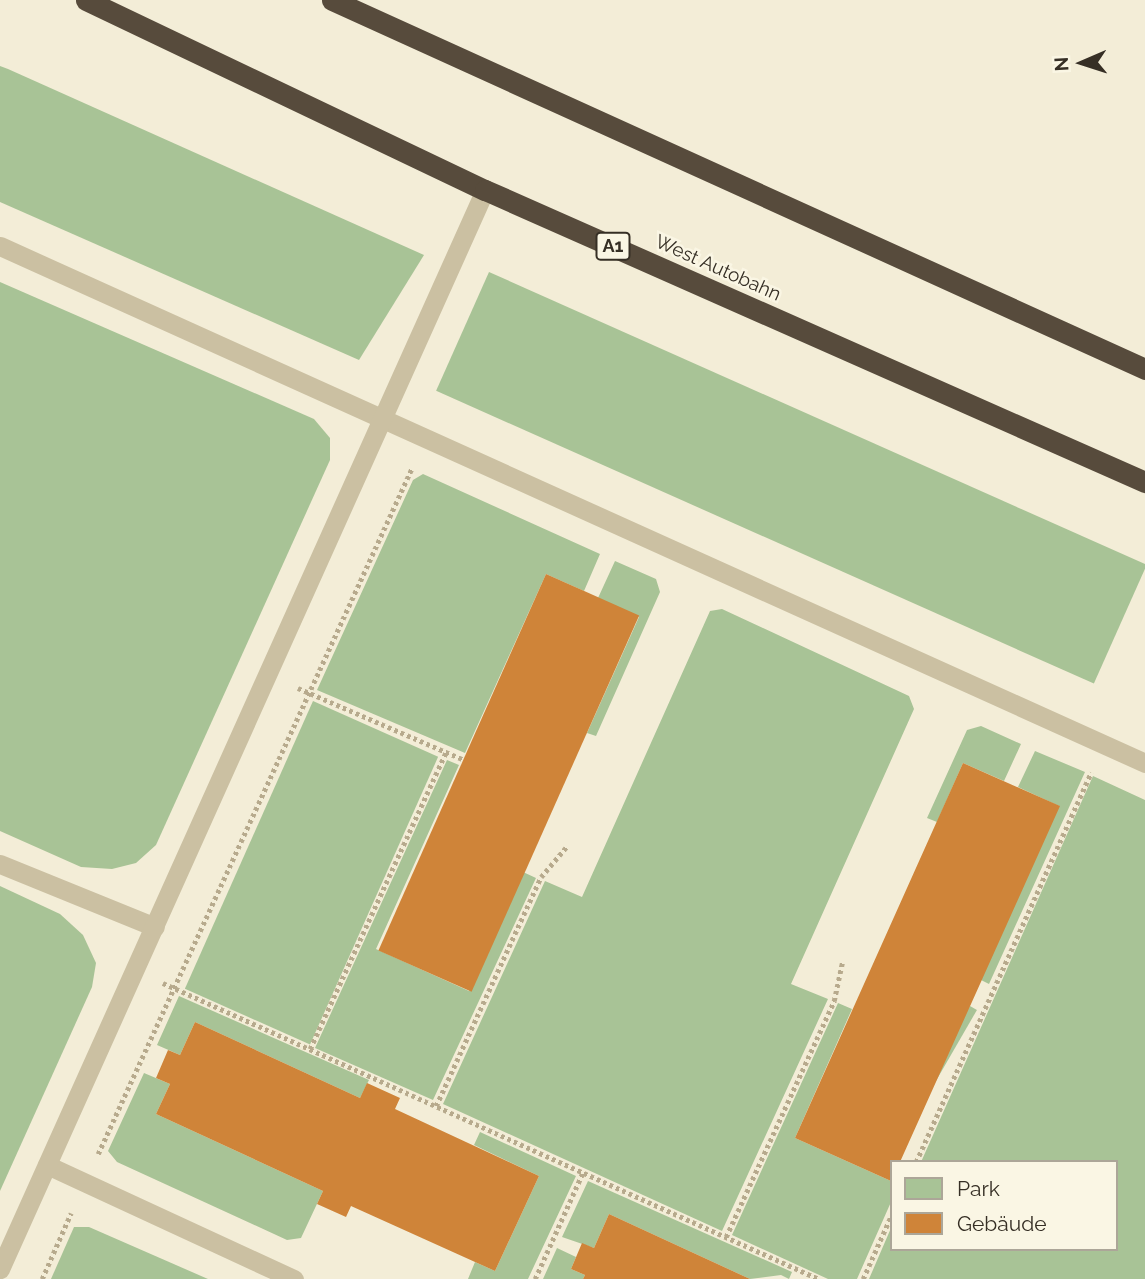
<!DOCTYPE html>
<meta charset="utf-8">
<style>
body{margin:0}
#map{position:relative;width:1145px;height:1279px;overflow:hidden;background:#f3edd7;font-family:Raleway,sans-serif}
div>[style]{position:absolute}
.green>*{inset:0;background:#a8c396;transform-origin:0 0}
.building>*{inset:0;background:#cf8439;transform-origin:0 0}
.path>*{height:4.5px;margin-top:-2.25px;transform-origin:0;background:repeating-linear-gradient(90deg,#b7aa8d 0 3.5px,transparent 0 7px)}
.service>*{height:19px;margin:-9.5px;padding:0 9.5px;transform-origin:9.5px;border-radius:9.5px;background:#cbc0a2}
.motorway>*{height:21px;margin:-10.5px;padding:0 10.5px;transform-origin:10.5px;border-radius:10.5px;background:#574b3c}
span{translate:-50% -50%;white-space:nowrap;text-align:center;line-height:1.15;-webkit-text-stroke:5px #faf6e4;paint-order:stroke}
.shield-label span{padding:2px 5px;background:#faf6e4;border:2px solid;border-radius:5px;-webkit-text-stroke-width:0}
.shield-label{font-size:18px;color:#362f25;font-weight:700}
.street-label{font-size:19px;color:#362f25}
.legend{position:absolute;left:890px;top:1160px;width:228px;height:91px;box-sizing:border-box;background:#faf6e4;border:2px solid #aca698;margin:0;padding:9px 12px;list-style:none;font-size:21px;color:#362f25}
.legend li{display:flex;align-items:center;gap:14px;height:35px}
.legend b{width:35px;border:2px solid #aca698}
.north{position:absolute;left:1047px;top:28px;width:70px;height:70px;-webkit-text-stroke:5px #faf6e4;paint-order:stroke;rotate:267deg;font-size:19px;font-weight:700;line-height:28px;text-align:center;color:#362f25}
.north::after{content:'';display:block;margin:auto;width:24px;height:32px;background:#362f25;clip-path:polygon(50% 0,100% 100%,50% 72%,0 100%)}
</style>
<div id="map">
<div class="green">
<i style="clip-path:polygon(0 66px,8px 69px,424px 255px,359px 360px,0 202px)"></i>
<i style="left:489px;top:272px;width:720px;height:130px;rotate:24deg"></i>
<i style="clip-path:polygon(0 282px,314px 419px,330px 438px,330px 460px,156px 845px,136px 863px,112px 869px,81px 867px,0 831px)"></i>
<i style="clip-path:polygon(423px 474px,600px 554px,584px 591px,546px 574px,465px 753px,317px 690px,413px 480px)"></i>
<i style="clip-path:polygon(615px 561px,656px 579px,660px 592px,596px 736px,587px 733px,639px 617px,598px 598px)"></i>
<i style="clip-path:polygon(722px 609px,909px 696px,914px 709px,791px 984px,828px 999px,722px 1231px,443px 1104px,545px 881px,582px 897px,710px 611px)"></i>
<i style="left:313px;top:701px;width:137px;height:315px;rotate:24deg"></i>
<i style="clip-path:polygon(981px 726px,1021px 744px,1004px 781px,963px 763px,937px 822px,927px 818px,967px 730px)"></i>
<i style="clip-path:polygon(1035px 751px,1085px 772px,989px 984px,981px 980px,1059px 806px,1018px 787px)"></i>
<i style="clip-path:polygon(447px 760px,459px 765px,376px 949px,469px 991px,523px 872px,536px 878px,433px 1100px,315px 1048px)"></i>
<i style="clip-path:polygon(1093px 776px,1145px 800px,1145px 1279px,869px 1279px,891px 1228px,891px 1249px,1115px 1249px,1115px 1162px,921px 1162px)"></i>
<i style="clip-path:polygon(0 886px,60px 914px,83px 935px,96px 963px,92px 987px,0 1191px)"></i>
<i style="clip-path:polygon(179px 996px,369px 1080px,360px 1098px,195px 1022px,180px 1055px,157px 1045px)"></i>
<i style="clip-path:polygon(838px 1003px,852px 1009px,795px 1138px,891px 1181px,891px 1202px,857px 1279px,828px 1279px,732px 1235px)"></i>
<i style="left:970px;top:1006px;width:8px;height:171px;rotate:30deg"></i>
<i style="clip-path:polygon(144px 1073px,170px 1084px,156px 1114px,323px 1191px,301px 1238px,287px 1240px,117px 1162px,108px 1151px)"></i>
<i style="clip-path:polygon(480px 1132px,576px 1176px,528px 1279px,468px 1279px,475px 1262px,495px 1271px,539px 1176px,474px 1145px)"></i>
<i style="clip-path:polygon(588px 1181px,792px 1272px,789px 1279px,781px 1275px,750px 1279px,609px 1214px,594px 1248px,562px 1237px)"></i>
<i style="clip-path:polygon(74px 1227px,89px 1227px,208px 1279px,51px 1279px)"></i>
<i style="clip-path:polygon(557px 1248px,576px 1257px,571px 1269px,585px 1275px,583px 1279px,543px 1279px)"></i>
</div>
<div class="building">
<i style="left:546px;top:574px;width:102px;height:412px;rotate:24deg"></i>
<i style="clip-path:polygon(963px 763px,1060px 806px,900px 1162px,891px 1162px,891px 1181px,795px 1138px)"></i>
<i style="clip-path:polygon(195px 1022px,360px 1098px,367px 1083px,400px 1098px,395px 1109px,539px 1176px,495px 1271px,351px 1206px,346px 1217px,317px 1204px,323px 1191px,156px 1114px,170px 1084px,156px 1078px,168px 1050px,180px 1055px)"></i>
<i style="clip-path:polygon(609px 1214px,750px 1279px,583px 1279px,585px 1275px,571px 1269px,582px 1243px,594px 1248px)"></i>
</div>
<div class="path">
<i style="left:298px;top:688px;width:179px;rotate:23.4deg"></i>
<i style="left:163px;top:983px;width:720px;rotate:24.29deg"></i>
<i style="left:310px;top:1049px;width:327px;rotate:-65.4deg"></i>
<i style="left:436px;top:1106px;width:252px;rotate:-65.4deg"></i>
<i style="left:541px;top:877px;width:40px;rotate:-50deg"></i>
<i style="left:98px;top:1154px;width:754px;rotate:-65.41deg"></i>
<i style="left:916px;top:1162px;width:427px;rotate:-65.8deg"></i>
<i style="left:726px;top:1237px;width:260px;rotate:-65.4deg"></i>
<i style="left:834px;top:1001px;width:40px;rotate:-78deg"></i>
<i style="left:42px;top:1279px;width:72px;rotate:-66.3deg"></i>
<i style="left:535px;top:1279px;width:117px;rotate:-65.8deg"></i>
<i style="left:863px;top:1279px;width:69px;rotate:-66deg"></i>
</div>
<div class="service">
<i style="left:0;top:246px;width:1256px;rotate:24.3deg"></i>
<i style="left:0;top:864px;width:167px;rotate:22.1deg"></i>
<i style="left:47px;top:1165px;width:272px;rotate:24.8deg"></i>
<i style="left:0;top:1269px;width:1183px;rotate:-65.8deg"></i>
</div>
<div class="motorway">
<i style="left:86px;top:0;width:442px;rotate:25.5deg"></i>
<i style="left:485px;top:190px;width:722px;rotate:23.87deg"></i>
<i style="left:332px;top:0;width:893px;rotate:24.41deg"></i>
</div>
<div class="shield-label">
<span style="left:613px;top:246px">A1</span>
</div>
<div class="street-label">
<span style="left:718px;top:268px;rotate:24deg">West Autobahn</span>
</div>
<ul class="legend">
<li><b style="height:19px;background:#a8c396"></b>Park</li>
<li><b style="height:19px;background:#cf8439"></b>Gebäude</li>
</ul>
<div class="north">N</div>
</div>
